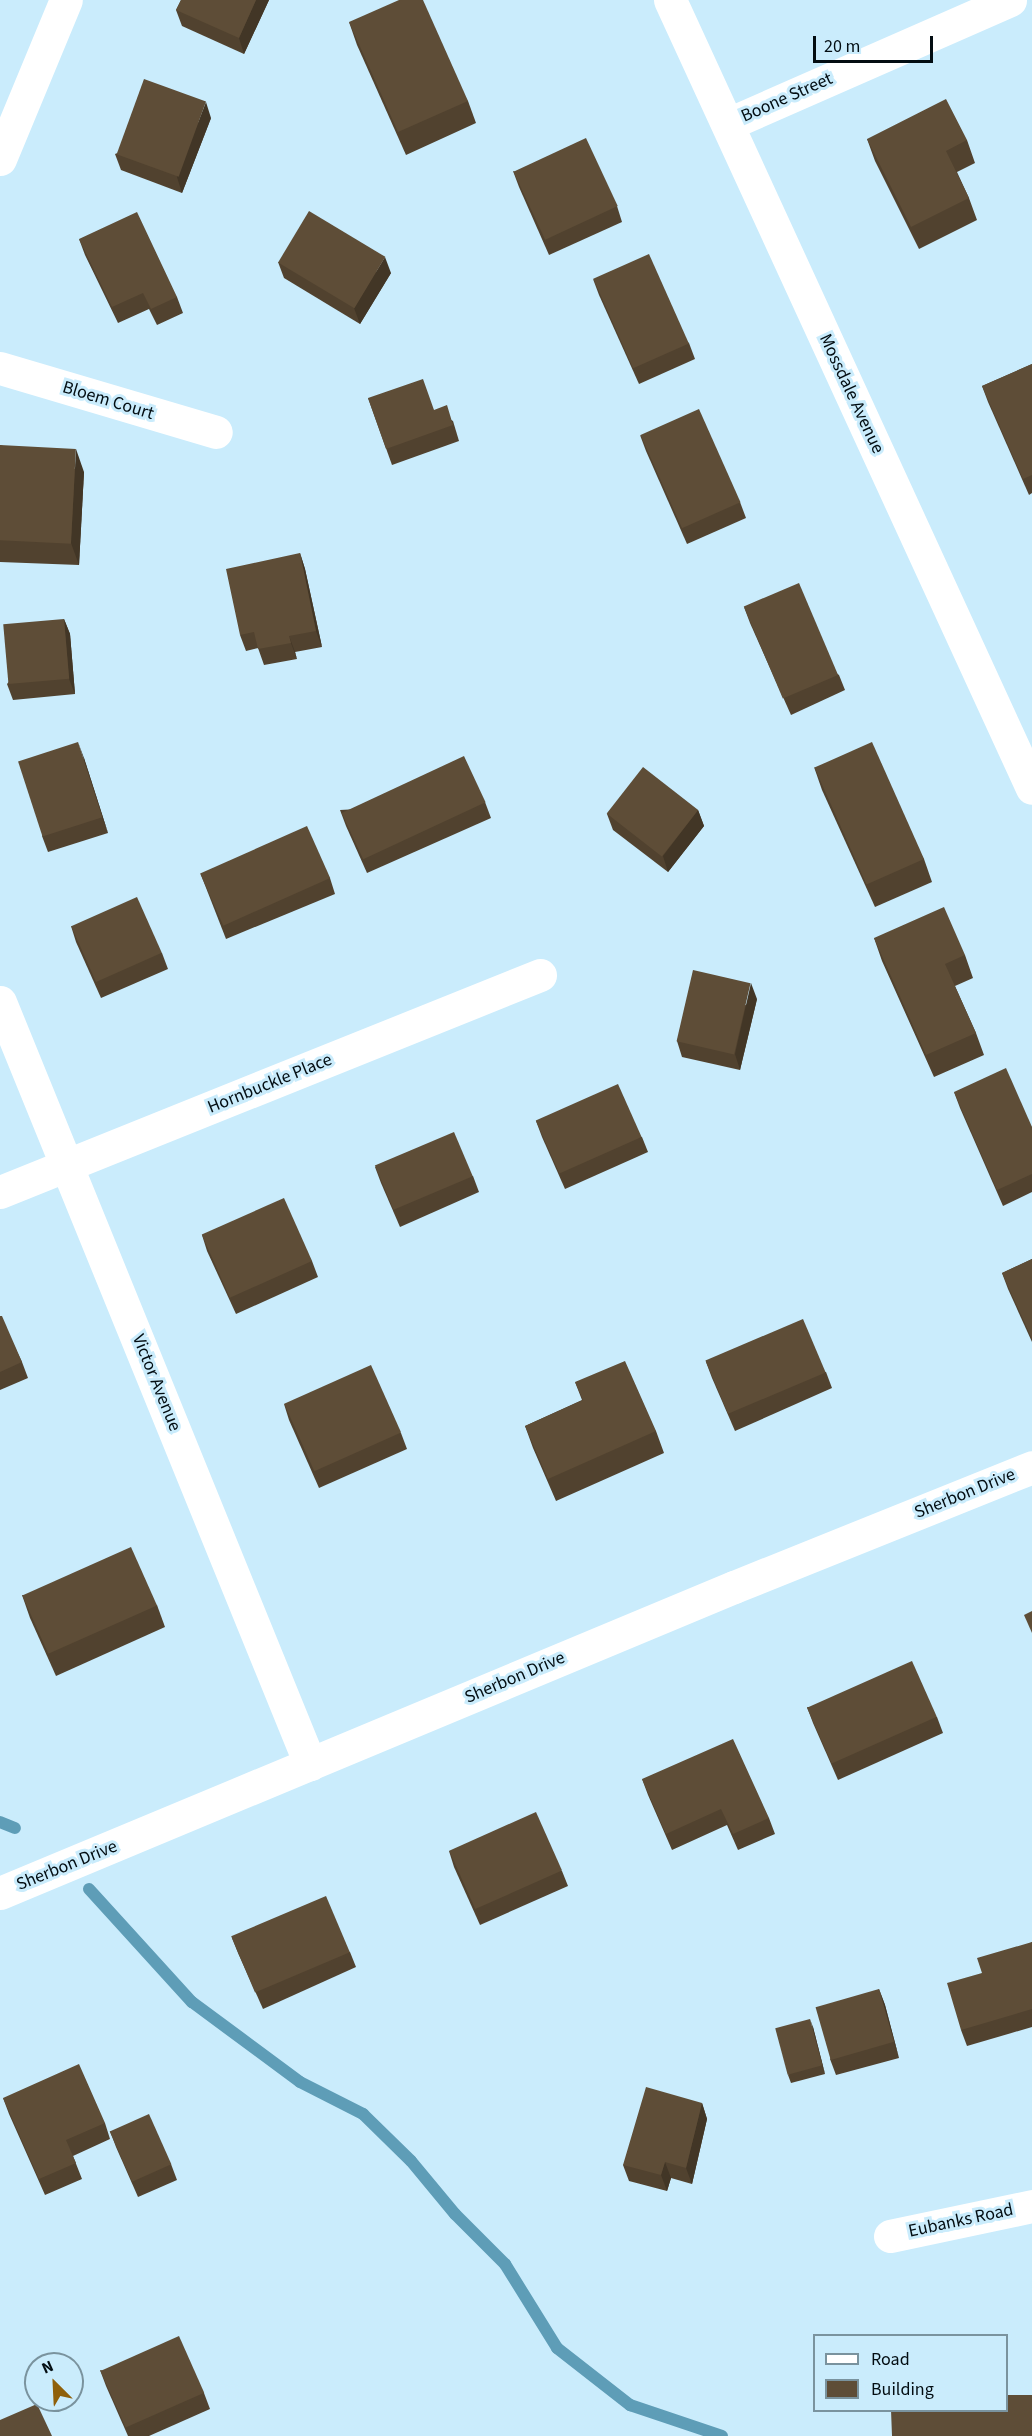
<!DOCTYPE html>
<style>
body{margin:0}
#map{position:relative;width:1032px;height:2436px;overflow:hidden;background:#caecfc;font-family:"Source Sans 3",sans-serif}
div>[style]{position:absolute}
.stream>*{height:12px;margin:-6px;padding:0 6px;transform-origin:6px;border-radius:6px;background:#5e9db7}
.minor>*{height:33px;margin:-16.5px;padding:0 16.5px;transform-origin:16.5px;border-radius:16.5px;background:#fff}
.wall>*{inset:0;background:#51422f}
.shaded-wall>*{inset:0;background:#423626}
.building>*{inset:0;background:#5e4d37;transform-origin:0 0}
span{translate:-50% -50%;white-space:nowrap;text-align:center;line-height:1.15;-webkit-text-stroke:6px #caecfc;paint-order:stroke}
.street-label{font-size:18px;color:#030d12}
.legend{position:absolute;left:813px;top:2334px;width:195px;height:78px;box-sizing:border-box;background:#caecfc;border:2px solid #7a939e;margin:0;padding:8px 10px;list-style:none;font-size:18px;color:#030d12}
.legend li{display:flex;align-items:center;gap:12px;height:30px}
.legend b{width:30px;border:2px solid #7a939e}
.north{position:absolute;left:24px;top:2352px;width:60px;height:60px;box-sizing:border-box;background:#caecfc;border:2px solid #7a939e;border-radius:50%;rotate:336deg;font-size:16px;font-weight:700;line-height:24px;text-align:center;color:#030d12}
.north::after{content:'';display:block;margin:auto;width:21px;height:27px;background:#8f600b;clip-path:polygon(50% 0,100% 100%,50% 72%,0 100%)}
.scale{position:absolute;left:813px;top:36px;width:120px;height:27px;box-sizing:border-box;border:3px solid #030d12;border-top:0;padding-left:8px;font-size:18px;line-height:21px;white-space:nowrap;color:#030d12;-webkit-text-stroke:4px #caecfc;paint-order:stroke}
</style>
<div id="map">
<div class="stream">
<i style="left:0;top:1822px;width:16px;rotate:22deg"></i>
<i style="left:89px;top:1889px;width:153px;rotate:47.7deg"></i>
<i style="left:192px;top:2002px;width:134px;rotate:36.5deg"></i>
<i style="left:300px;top:2082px;width:71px;rotate:26.9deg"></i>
<i style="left:363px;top:2114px;width:67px;rotate:44.4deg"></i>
<i style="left:411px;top:2161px;width:69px;rotate:50.3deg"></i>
<i style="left:455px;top:2214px;width:71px;rotate:45deg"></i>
<i style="left:505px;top:2264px;width:99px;rotate:58.2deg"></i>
<i style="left:557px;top:2348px;width:93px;rotate:38deg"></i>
<i style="left:630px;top:2405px;width:97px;rotate:18.6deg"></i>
</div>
<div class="minor">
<i style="left:670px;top:0;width:867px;rotate:65.33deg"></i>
<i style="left:728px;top:124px;width:308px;rotate:-23.7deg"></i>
<i style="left:0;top:159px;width:172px;rotate:-67.5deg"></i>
<i style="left:0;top:368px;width:225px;rotate:16.5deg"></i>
<i style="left:0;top:1002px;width:823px;rotate:67.86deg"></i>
<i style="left:0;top:1192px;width:582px;rotate:-21.89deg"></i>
<i style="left:0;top:1893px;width:795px;rotate:-22.63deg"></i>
<i style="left:734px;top:1587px;width:321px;rotate:-21.9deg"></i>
<i style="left:890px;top:2236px;width:145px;rotate:-11.9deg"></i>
</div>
<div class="wall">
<i style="clip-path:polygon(181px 0,269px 0,244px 54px,182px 26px,176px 10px)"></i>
<i style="clip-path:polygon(349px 22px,468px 101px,476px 123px,406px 155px,357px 45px)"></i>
<i style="clip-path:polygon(211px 118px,182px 193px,121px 170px,115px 154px)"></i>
<i style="clip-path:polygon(867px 139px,967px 140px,975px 163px,957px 172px,969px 198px,977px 220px,919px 249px,875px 161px)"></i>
<i style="clip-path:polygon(513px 171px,617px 206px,622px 222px,549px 255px,519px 187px)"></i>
<i style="clip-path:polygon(79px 239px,177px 297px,183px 313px,157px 325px,149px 309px,118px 323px,85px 255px)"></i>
<i style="clip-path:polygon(278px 262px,391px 273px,360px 324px,284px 278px)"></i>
<i style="clip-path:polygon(593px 279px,689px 343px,695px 359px,639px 384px,599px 295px)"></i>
<i style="clip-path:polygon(1032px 364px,1032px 493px,1029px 495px,988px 402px,982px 386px)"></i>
<i style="clip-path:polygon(368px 398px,434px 410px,453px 421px,459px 441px,392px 465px)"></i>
<i style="clip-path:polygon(640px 435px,740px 502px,746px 518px,687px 544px,646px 451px)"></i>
<i style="clip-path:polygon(0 445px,84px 472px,79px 565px,0 562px)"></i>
<i style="clip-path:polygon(300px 553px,305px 569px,322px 647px,295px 652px,297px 659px,264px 665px,258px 648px,246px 651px,240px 635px)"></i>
<i style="clip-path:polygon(744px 607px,839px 675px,845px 690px,791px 715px,750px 623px)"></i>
<i style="clip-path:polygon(64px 619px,70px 634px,75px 694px,13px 700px,7px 684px)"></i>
<i style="clip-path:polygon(84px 758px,108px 833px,48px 852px,42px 836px)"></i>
<i style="clip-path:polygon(814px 767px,924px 859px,932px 882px,875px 907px,822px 790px)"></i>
<i style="clip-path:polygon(485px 802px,491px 818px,367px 873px,346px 826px,340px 810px)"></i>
<i style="clip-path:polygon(698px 810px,704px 826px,668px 872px,613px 830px,607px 814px)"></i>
<i style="clip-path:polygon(201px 875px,330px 878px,335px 894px,226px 939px)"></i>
<i style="clip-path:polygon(71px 926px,162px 953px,168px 969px,101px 998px,76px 942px)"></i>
<i style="clip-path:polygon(874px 938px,965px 955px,973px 978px,955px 986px,976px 1033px,984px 1055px,934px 1077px,882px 961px)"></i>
<i style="clip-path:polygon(757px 999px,740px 1070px,682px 1057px,677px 1041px)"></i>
<i style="clip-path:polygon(954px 1092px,1032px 1127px,1032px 1192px,1003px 1206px,960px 1108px)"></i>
<i style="clip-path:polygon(536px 1121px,642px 1137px,648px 1152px,565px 1189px,542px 1137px)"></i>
<i style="clip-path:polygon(375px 1167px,473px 1176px,479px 1192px,400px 1227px,381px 1183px)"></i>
<i style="clip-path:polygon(202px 1235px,312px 1261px,318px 1277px,236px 1314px,207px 1251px)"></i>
<i style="clip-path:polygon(1032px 1259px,1032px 1342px,1008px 1289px,1002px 1273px)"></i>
<i style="clip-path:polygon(0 1316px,22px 1362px,28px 1378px,0 1390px)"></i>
<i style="clip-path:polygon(706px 1362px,826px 1372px,832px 1388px,735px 1431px,712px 1378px)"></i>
<i style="clip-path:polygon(575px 1382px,656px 1431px,664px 1453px,556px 1501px,533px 1448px,525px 1426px,582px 1400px)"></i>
<i style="clip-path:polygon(284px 1404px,401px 1433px,407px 1449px,319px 1488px,289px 1420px)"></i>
<i style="clip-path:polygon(22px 1595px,157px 1605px,165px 1627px,56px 1676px,30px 1618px)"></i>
<i style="clip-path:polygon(807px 1707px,937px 1717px,943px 1733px,838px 1780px,813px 1723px)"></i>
<i style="clip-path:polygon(642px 1779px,769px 1818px,775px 1834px,738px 1850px,727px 1825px,672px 1850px,648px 1795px)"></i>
<i style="clip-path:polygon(449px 1851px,562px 1871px,568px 1886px,480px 1925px,454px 1867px)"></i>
<i style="clip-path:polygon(232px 1938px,350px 1952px,356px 1967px,263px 2009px,238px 1953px)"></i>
<i style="clip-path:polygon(1032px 1942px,1032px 2027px,967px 2046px,961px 2030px,982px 1973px)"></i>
<i style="clip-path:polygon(879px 1989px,885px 2005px,899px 2058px,836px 2075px,830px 2059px)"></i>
<i style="clip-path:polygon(813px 2027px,825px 2074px,791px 2083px,788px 2075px)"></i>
<i style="clip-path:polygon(3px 2098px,105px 2123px,110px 2139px,73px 2156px,82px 2179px,45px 2195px,9px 2114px)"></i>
<i style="clip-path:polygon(702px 2103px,707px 2119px,692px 2184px,671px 2178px,667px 2191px,629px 2181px,623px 2165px)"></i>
<i style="clip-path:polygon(110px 2131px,171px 2164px,177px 2180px,138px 2197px,116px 2147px)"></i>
<i style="clip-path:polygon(100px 2370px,204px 2393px,210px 2409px,149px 2436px,128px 2436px,106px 2386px)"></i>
</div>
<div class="shaded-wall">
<i style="clip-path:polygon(256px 0,269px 0,244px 54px,239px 38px)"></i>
<i style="clip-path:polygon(206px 102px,211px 118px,182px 193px,177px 177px)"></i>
<i style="clip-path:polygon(385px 257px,391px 273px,360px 324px,354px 308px)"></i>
<i style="clip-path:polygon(76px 449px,84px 472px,79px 565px,71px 543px)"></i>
<i style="clip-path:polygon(300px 553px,305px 569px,322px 647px,316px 631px)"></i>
<i style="clip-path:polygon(64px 619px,70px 634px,75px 694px,69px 679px)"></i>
<i style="clip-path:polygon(289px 636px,295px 652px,297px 659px,291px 643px)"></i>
<i style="clip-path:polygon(78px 742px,84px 758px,108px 833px,102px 817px)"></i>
<i style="clip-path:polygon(698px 810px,704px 826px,668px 872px,663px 856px)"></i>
<i style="clip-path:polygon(751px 983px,757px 999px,740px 1070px,735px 1054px)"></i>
<i style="clip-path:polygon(879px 1989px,885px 2005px,899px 2058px,894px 2042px)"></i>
<i style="clip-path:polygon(810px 2019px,813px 2027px,825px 2074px,822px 2065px)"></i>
<i style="clip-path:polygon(702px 2103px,707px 2119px,692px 2184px,686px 2168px)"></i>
<i style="clip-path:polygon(665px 2162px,671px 2178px,667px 2191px,661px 2175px)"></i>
</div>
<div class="building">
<i style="clip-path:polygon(181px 0,256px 0,239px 38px,176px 10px)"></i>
<i style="clip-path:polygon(399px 0,423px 0,468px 101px,398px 132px,349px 22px)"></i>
<i style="left:144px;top:79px;width:66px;height:80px;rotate:20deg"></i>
<i style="clip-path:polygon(946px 99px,967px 140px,946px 151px,969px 198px,911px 227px,867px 139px)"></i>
<i style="left:586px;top:138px;width:75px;height:80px;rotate:65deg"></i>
<i style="left:309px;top:211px;width:89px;height:60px;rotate:31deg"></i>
<i style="clip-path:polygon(137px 212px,177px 297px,151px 309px,143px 293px,112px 307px,79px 239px)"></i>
<i style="left:649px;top:254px;width:98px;height:61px;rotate:66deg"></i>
<i style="clip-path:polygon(1032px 364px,1032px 475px,1023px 479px,982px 386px)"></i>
<i style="clip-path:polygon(423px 379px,434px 410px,447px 405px,453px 425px,386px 449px,368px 398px)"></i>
<i style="left:699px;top:409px;width:102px;height:64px;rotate:66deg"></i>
<i style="left:0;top:445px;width:76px;height:95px;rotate:3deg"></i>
<i style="clip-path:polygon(300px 553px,316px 631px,289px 636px,291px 643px,258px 649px,254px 632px,240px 635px,226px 569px)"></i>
<i style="left:799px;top:583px;width:100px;height:60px;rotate:67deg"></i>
<i style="left:64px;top:619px;width:60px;height:61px;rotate:85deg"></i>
<i style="left:78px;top:742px;width:79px;height:63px;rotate:72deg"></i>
<i style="left:872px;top:742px;width:128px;height:63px;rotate:66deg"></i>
<i style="left:464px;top:756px;width:51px;height:135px;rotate:65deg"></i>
<i style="left:643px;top:767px;width:70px;height:59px;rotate:38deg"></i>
<i style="left:307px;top:826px;width:57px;height:117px;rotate:66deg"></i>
<i style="left:137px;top:897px;width:61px;height:72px;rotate:66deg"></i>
<i style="clip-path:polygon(944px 907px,965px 955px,945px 964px,976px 1033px,926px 1055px,874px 938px)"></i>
<i style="left:693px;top:970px;width:59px;height:73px;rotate:13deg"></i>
<i style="clip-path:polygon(1006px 1068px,1032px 1127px,1032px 1174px,997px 1190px,954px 1092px)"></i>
<i style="left:618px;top:1084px;width:58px;height:90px;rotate:66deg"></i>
<i style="left:454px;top:1132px;width:48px;height:86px;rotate:67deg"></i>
<i style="left:284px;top:1198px;width:69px;height:90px;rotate:66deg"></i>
<i style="clip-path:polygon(1032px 1259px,1032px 1339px,1002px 1273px)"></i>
<i style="clip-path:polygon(0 1316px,2px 1316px,22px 1362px,0 1372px)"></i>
<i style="left:803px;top:1319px;width:58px;height:106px;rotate:67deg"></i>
<i style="clip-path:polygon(625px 1361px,656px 1431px,548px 1479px,525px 1426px,583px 1400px,575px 1382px)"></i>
<i style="left:371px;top:1365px;width:74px;height:95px;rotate:66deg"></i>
<i style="left:131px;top:1547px;width:64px;height:119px;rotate:66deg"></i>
<i style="clip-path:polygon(1032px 1611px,1032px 1633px,1024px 1615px)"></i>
<i style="left:912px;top:1661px;width:61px;height:115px;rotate:66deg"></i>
<i style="clip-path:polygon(733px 1739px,769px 1818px,733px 1834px,721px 1809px,666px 1834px,642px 1779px)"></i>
<i style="left:536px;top:1812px;width:64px;height:95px;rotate:66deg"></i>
<i style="left:326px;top:1896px;width:61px;height:103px;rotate:67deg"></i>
<i style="clip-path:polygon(1032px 1942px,1032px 2009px,961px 2030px,947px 1983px,982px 1973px,977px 1958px)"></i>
<i style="left:879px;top:1989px;width:55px;height:66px;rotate:74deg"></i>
<i style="left:810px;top:2019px;width:48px;height:36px;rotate:75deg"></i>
<i style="clip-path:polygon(79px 2064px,105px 2123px,66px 2140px,76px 2163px,39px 2179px,3px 2098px)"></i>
<i style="clip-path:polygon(646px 2087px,702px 2103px,686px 2168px,665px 2162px,661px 2175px,623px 2165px)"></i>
<i style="left:149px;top:2114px;width:55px;height:43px;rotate:66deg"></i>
<i style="left:179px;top:2336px;width:62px;height:86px;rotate:66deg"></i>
<i style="clip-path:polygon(1006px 2395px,1032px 2395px,1032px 2436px,892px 2436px,891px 2410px,1006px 2410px)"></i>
<i style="clip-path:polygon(37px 2404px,52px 2436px,0 2436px,0 2420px)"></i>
</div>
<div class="street-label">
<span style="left:787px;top:98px;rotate:-24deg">Boone Street</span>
<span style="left:851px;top:394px;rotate:65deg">Mossdale Avenue</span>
<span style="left:108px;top:401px;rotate:17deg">Bloem Court</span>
<span style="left:270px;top:1084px;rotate:-22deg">Hornbuckle Place</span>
<span style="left:156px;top:1383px;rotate:68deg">Victor Avenue</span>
<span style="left:965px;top:1494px;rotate:-22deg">Sherbon Drive</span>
<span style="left:515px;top:1678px;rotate:-23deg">Sherbon Drive</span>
<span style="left:67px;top:1866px;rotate:-22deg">Sherbon Drive</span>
<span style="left:961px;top:2221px;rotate:-12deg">Eubanks Road</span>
</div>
<ul class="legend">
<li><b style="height:8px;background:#fff"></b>Road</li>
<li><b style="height:16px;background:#5e4d37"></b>Building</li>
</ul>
<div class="north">N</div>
<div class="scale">20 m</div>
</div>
